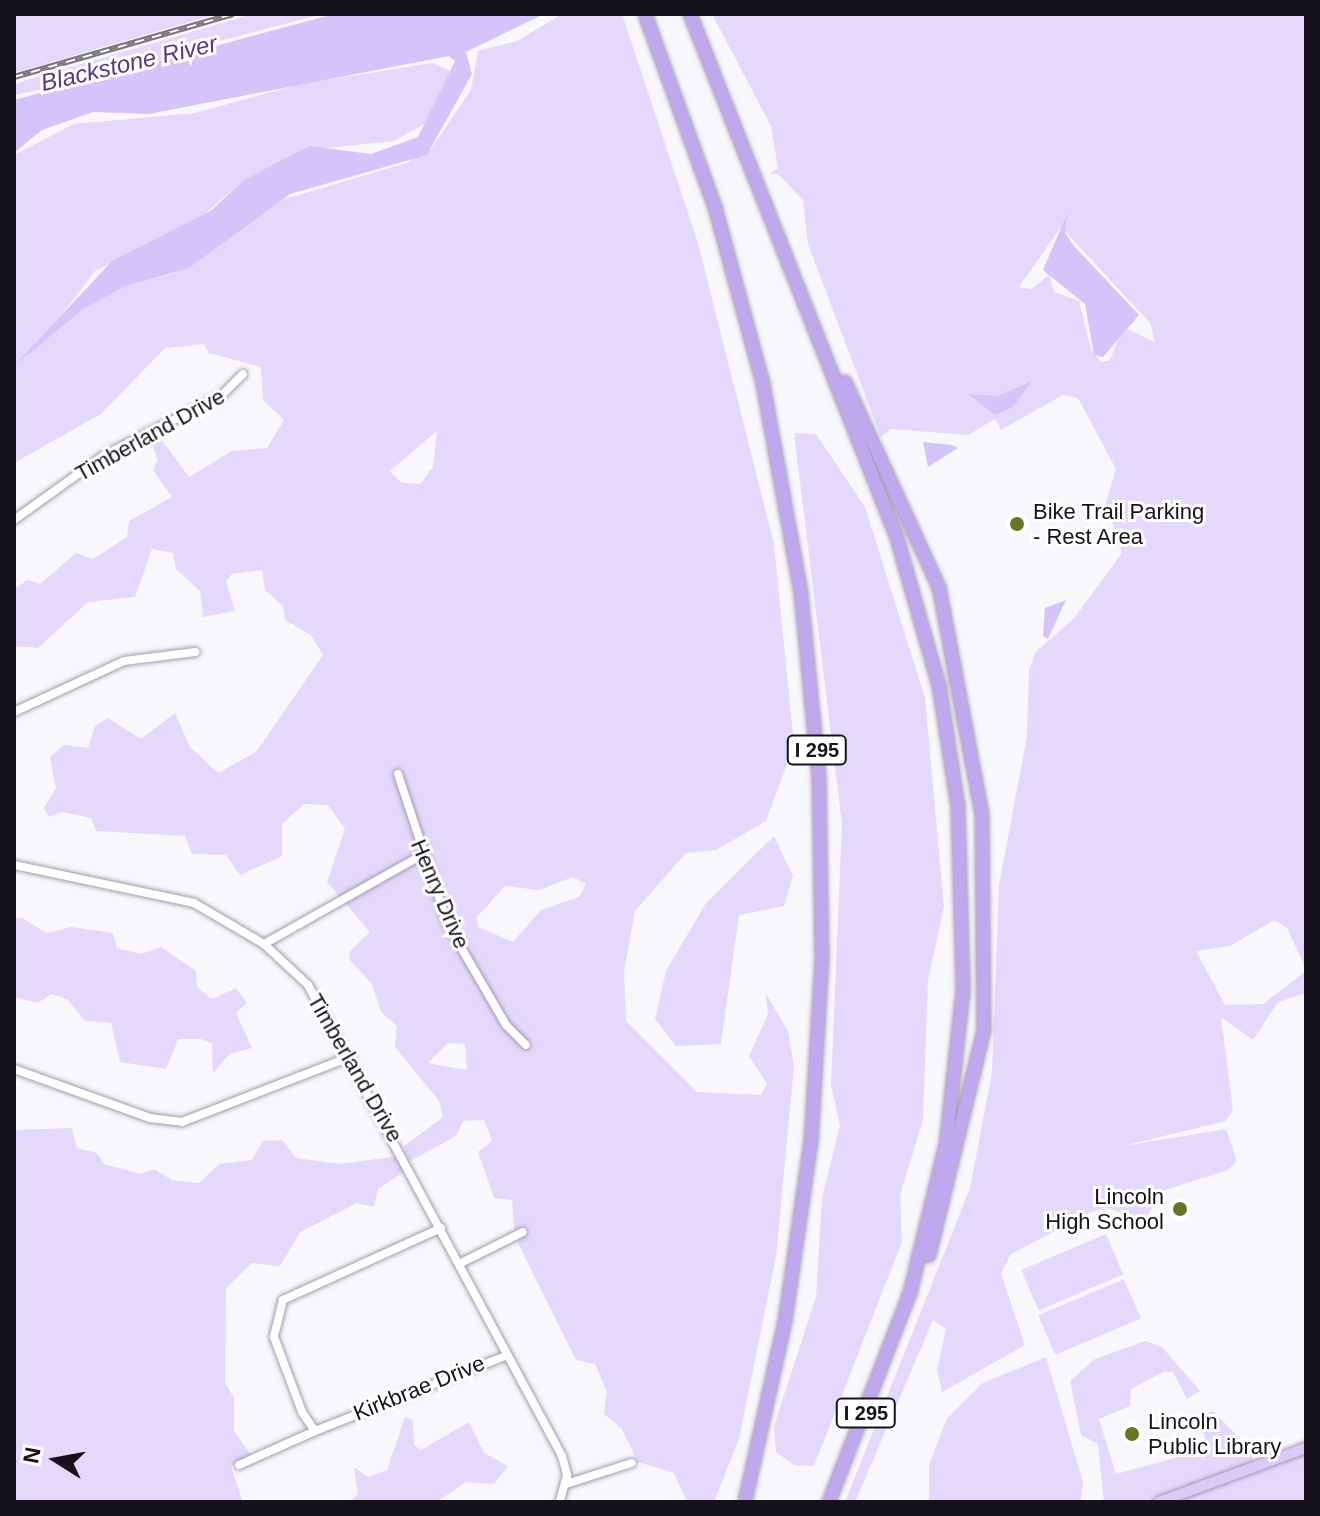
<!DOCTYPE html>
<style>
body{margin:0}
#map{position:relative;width:1320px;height:1516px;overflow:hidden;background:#f8f7fc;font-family:Helvetica,sans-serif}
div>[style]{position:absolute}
.green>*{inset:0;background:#e4d9fc;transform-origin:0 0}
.water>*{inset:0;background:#d5c4fa}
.roads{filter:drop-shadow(0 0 2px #a39bb4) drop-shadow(0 0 2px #a39bb4)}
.minor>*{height:8px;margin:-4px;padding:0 4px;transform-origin:4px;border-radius:4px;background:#fff}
.major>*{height:10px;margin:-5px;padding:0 5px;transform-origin:5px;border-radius:5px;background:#d9cbf5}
.highway>*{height:12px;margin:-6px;padding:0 6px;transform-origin:6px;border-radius:6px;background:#c0a8ef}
.rail>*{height:6px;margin-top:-3px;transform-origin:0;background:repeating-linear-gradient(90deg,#fff 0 9px,#77747c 0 18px);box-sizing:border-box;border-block:2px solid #77747c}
.dots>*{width:22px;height:22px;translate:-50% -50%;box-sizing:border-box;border:4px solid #fff;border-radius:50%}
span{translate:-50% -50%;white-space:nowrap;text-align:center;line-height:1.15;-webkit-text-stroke:6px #fff;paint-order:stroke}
.shield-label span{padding:2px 6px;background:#fff;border:2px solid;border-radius:6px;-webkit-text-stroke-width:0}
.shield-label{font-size:20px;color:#15121b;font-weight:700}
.street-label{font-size:22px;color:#15121b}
.poi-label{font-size:22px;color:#15121b}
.left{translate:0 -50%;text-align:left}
.right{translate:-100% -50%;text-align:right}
.water-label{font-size:24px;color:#563884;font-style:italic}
.frame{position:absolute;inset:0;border:16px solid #15121b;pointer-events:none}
.north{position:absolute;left:16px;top:1420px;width:80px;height:80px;-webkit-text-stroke:6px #fff;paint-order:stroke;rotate:281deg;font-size:22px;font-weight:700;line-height:32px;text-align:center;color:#15121b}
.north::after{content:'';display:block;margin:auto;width:28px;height:36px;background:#15121b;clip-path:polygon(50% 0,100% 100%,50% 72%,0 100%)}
</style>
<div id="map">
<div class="green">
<i style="clip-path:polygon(14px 14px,217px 14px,14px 73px)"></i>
<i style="clip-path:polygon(253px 14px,323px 14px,196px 47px,153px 67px,14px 95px,14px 85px,23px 81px)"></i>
<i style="clip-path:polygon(evenodd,562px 14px,622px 14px,698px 243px,774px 544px,794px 745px,766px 821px,716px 850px,686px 853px,635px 911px,624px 972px,626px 1021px,697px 1092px,761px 1095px,767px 1084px,749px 1056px,768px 1014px,765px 992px,788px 1031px,794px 1066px,776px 1257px,739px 1439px,714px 1502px,687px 1502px,674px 1473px,638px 1462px,622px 1429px,604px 1414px,607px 1392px,595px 1364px,576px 1360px,515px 1237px,512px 1200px,494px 1198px,478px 1152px,492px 1141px,484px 1120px,463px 1121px,456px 1136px,410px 1161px,403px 1147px,443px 1117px,439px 1101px,395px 1047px,397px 1026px,381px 1012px,372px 984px,350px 960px,349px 952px,370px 932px,327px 882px,345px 829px,328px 805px,304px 804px,282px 824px,282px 856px,240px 875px,226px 855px,192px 854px,185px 836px,96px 831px,91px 818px,62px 812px,49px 817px,44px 808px,56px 788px,50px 757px,64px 745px,88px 748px,95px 726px,108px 718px,141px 739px,175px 713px,190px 747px,218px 773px,256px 752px,323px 655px,311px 635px,285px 620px,283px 606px,265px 590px,262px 570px,232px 574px,226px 581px,235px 611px,203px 617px,200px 591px,176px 569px,173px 553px,152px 549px,135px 597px,88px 602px,38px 648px,14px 646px,14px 589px,28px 580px,40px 584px,76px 553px,93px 559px,127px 537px,129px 521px,172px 497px,153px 470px,158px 460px,150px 440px,159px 436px,189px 477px,232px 451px,267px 448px,284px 420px,263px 400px,261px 367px,209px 353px,204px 344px,165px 348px,101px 414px,14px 463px,14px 155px,74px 124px,195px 113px,301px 84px,433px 63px,454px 73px,428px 122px,394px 141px,308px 150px,241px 183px,182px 233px,96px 270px,56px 322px,118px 288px,174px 273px,278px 201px,407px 163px,431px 149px,471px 90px,478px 51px,517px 41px,562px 14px,437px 431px,433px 466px,421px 484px,402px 483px,390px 471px,437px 431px,562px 14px,573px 877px,586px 884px,579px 897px,541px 910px,513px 942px,478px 927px,477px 917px,505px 886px,539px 890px,573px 877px,562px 14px,448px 1043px,465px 1044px,467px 1070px,428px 1063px,448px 1043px)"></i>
<i style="clip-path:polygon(evenodd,712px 14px,1306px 14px,1306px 969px,1287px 928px,1274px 920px,1230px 946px,1196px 951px,1225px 1005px,1263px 1004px,1306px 971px,1306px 993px,1278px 1002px,1253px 1040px,1221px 1017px,1233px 1110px,1226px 1121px,1123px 1146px,1226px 1129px,1237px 1161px,1228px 1170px,1165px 1190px,1143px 1221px,1108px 1208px,1091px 1212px,1011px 1254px,1001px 1273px,1025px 1345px,942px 1392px,937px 1370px,946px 1329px,933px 1320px,855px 1502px,845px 1502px,970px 1188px,992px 1072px,999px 885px,1027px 736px,1029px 670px,1035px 653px,1075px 617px,1122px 553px,1106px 502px,1116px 469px,1078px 398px,1063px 395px,1001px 430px,995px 419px,968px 435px,891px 429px,881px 437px,808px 244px,803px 200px,778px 174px,770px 174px,778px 168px,771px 126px,712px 14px,1061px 227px,1150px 323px,1155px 342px,1123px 327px,1110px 360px,1101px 362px,1091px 350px,1079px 301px,1054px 292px,1049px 275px,1031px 289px,1019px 287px,1061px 227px)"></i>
<i style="clip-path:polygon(794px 433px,816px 434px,865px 507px,925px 698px,944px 907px,928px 980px,923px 1120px,900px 1195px,902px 1242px,814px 1466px,794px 1465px,776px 1452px,774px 1426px,816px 1297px,822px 1198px,840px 1126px,831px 1085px,842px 824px)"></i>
<i style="clip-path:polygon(774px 836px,793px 876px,784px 906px,739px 915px,721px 1044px,676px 1046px,655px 1019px,666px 971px,706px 903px)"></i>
<i style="clip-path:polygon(22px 918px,47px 933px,71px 927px,113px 933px,117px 948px,141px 954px,161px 947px,196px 971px,197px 987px,212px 999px,236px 988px,247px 1003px,236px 1013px,252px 1048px,230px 1054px,213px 1073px,212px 1044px,201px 1039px,178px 1039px,166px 1069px,120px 1062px,111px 1023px,85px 1021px,67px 999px,51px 994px,38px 1003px,14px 997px,14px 919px)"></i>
<i style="clip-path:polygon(72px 1128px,77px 1148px,97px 1153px,104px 1164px,141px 1174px,154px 1169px,172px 1180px,199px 1183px,219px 1164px,252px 1160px,263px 1141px,282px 1140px,296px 1158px,340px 1164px,405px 1155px,411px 1167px,378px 1189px,374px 1207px,357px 1203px,300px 1232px,280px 1266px,252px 1263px,226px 1288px,225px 1382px,234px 1398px,234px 1431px,251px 1455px,231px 1467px,243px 1502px,14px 1502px,14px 1130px)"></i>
<i style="left:1106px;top:1234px;width:44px;height:92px;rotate:67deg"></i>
<i style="left:1124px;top:1279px;width:43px;height:93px;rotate:67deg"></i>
<i style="clip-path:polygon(1145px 1341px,1162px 1347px,1200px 1391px,1187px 1399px,1173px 1372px,1163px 1372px,1131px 1389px,1130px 1406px,1099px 1419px,1116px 1474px,1208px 1449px,1199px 1418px,1213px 1411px,1248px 1447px,1255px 1466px,1306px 1449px,1306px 1502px,1104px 1502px,1098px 1444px,1081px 1435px,1070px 1381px,1095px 1359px)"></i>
<i style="clip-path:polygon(1046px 1357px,1083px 1482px,1081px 1500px,929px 1502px,929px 1465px,947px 1418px,983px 1383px)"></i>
<i style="clip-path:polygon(405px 1417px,413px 1420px,414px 1445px,421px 1450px,469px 1422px,484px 1453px,508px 1466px,494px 1484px,466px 1482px,437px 1502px,347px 1502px,358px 1495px,354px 1467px,368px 1477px,387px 1470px)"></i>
</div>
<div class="water">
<i style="clip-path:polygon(334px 14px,544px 14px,466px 52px,472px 74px,427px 155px,290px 194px,189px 268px,126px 286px,83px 309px,14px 366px,112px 261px,212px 210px,244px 180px,309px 146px,371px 154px,418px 137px,455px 61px,449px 56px,149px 114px,93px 112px,42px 130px,14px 153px,14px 100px)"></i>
<i style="clip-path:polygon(1067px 214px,1065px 233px,1074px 246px,1139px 315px,1103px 357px,1094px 355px,1085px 304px,1043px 270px)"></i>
<i style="clip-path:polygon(1032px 381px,1013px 407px,995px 415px,968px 394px,998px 396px)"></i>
<i style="clip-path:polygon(923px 442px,952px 445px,958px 448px,928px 467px)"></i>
<i style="clip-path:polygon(1066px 600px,1048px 639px,1043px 636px,1045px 608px)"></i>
</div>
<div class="roads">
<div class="minor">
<i style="left:14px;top:520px;width:110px;rotate:-35.7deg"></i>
<i style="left:103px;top:456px;width:132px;rotate:-27deg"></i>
<i style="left:221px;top:396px;width:31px;rotate:-45deg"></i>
<i style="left:14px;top:712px;width:121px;rotate:-24.9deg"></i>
<i style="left:124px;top:661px;width:72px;rotate:-7.2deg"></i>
<i style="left:398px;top:774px;width:159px;rotate:71.7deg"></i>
<i style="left:448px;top:925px;width:116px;rotate:59.9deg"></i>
<i style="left:506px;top:1025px;width:28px;rotate:45deg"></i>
<i style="left:14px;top:865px;width:184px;rotate:11.9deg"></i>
<i style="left:194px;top:903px;width:81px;rotate:30.4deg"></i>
<i style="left:264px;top:944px;width:60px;rotate:43deg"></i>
<i style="left:308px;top:985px;width:535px;rotate:61.66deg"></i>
<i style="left:562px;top:1456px;width:20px;rotate:75deg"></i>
<i style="left:567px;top:1475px;width:28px;rotate:105deg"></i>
<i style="left:264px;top:944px;width:179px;rotate:-29.4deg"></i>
<i style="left:14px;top:1069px;width:145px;rotate:19.8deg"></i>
<i style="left:150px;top:1118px;width:32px;rotate:7deg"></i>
<i style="left:182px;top:1122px;width:182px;rotate:-21.2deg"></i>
<i style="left:441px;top:1228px;width:174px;rotate:155.5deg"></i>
<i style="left:283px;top:1300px;width:38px;rotate:104deg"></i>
<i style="left:274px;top:1337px;width:80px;rotate:69.5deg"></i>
<i style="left:302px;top:1412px;width:23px;rotate:56deg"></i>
<i style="left:315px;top:1431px;width:207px;rotate:-21.5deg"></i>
<i style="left:461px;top:1263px;width:69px;rotate:-26.6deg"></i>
<i style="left:239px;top:1465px;width:83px;rotate:-24.1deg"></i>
<i style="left:566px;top:1484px;width:69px;rotate:-17.7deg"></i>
</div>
<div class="major">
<i style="left:1159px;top:1502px;width:157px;rotate:-20.2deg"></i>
</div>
<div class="highway">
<i style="left:645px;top:14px;width:205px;rotate:70.1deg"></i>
<i style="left:715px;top:207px;width:183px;rotate:74.8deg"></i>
<i style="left:763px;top:384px;width:213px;rotate:79.7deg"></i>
<i style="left:801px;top:594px;width:183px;rotate:84.4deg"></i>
<i style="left:819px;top:776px;width:182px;rotate:89.1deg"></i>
<i style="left:822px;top:958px;width:183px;rotate:93.4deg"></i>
<i style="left:811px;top:1141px;width:182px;rotate:98.2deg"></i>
<i style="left:785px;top:1321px;width:185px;rotate:102.5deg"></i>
<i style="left:690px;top:14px;width:563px;rotate:68.44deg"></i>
<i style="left:897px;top:538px;width:153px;rotate:74.1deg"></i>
<i style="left:939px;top:685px;width:123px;rotate:81.1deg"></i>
<i style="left:958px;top:807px;width:184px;rotate:88.4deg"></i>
<i style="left:963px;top:991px;width:154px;rotate:96.3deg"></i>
<i style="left:946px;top:1144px;width:153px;rotate:103.6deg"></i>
<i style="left:910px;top:1293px;width:224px;rotate:111.2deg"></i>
<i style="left:845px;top:382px;width:226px;rotate:65.4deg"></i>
<i style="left:939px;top:587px;width:231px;rotate:79.3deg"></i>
<i style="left:982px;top:814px;width:216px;rotate:89.5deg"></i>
<i style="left:984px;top:1030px;width:232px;rotate:103.7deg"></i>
</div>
</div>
<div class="rail">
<i style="left:14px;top:77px;width:228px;rotate:-16deg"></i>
</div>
<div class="dots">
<i style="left:1017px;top:524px;background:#677624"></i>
<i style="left:1180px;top:1209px;background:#677624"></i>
<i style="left:1132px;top:1434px;background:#677624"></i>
</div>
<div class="shield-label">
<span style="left:817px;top:750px">I 295</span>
<span style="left:866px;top:1413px">I 295</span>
</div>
<div class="street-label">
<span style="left:150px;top:435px;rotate:-29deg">Timberland Drive</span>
<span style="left:440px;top:894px;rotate:67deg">Henry Drive</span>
<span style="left:355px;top:1068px;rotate:60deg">Timberland Drive</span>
<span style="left:419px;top:1388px;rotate:-22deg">Kirkbrae Drive</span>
</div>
<div class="poi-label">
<span class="left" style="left:1033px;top:524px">Bike Trail Parking<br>- Rest Area</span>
<span class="right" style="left:1164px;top:1209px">Lincoln<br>High School</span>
<span class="left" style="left:1148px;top:1434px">Lincoln<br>Public Library</span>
</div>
<div class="water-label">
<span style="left:129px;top:63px;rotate:-13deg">Blackstone River</span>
</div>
<div class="frame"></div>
<div class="north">N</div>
</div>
